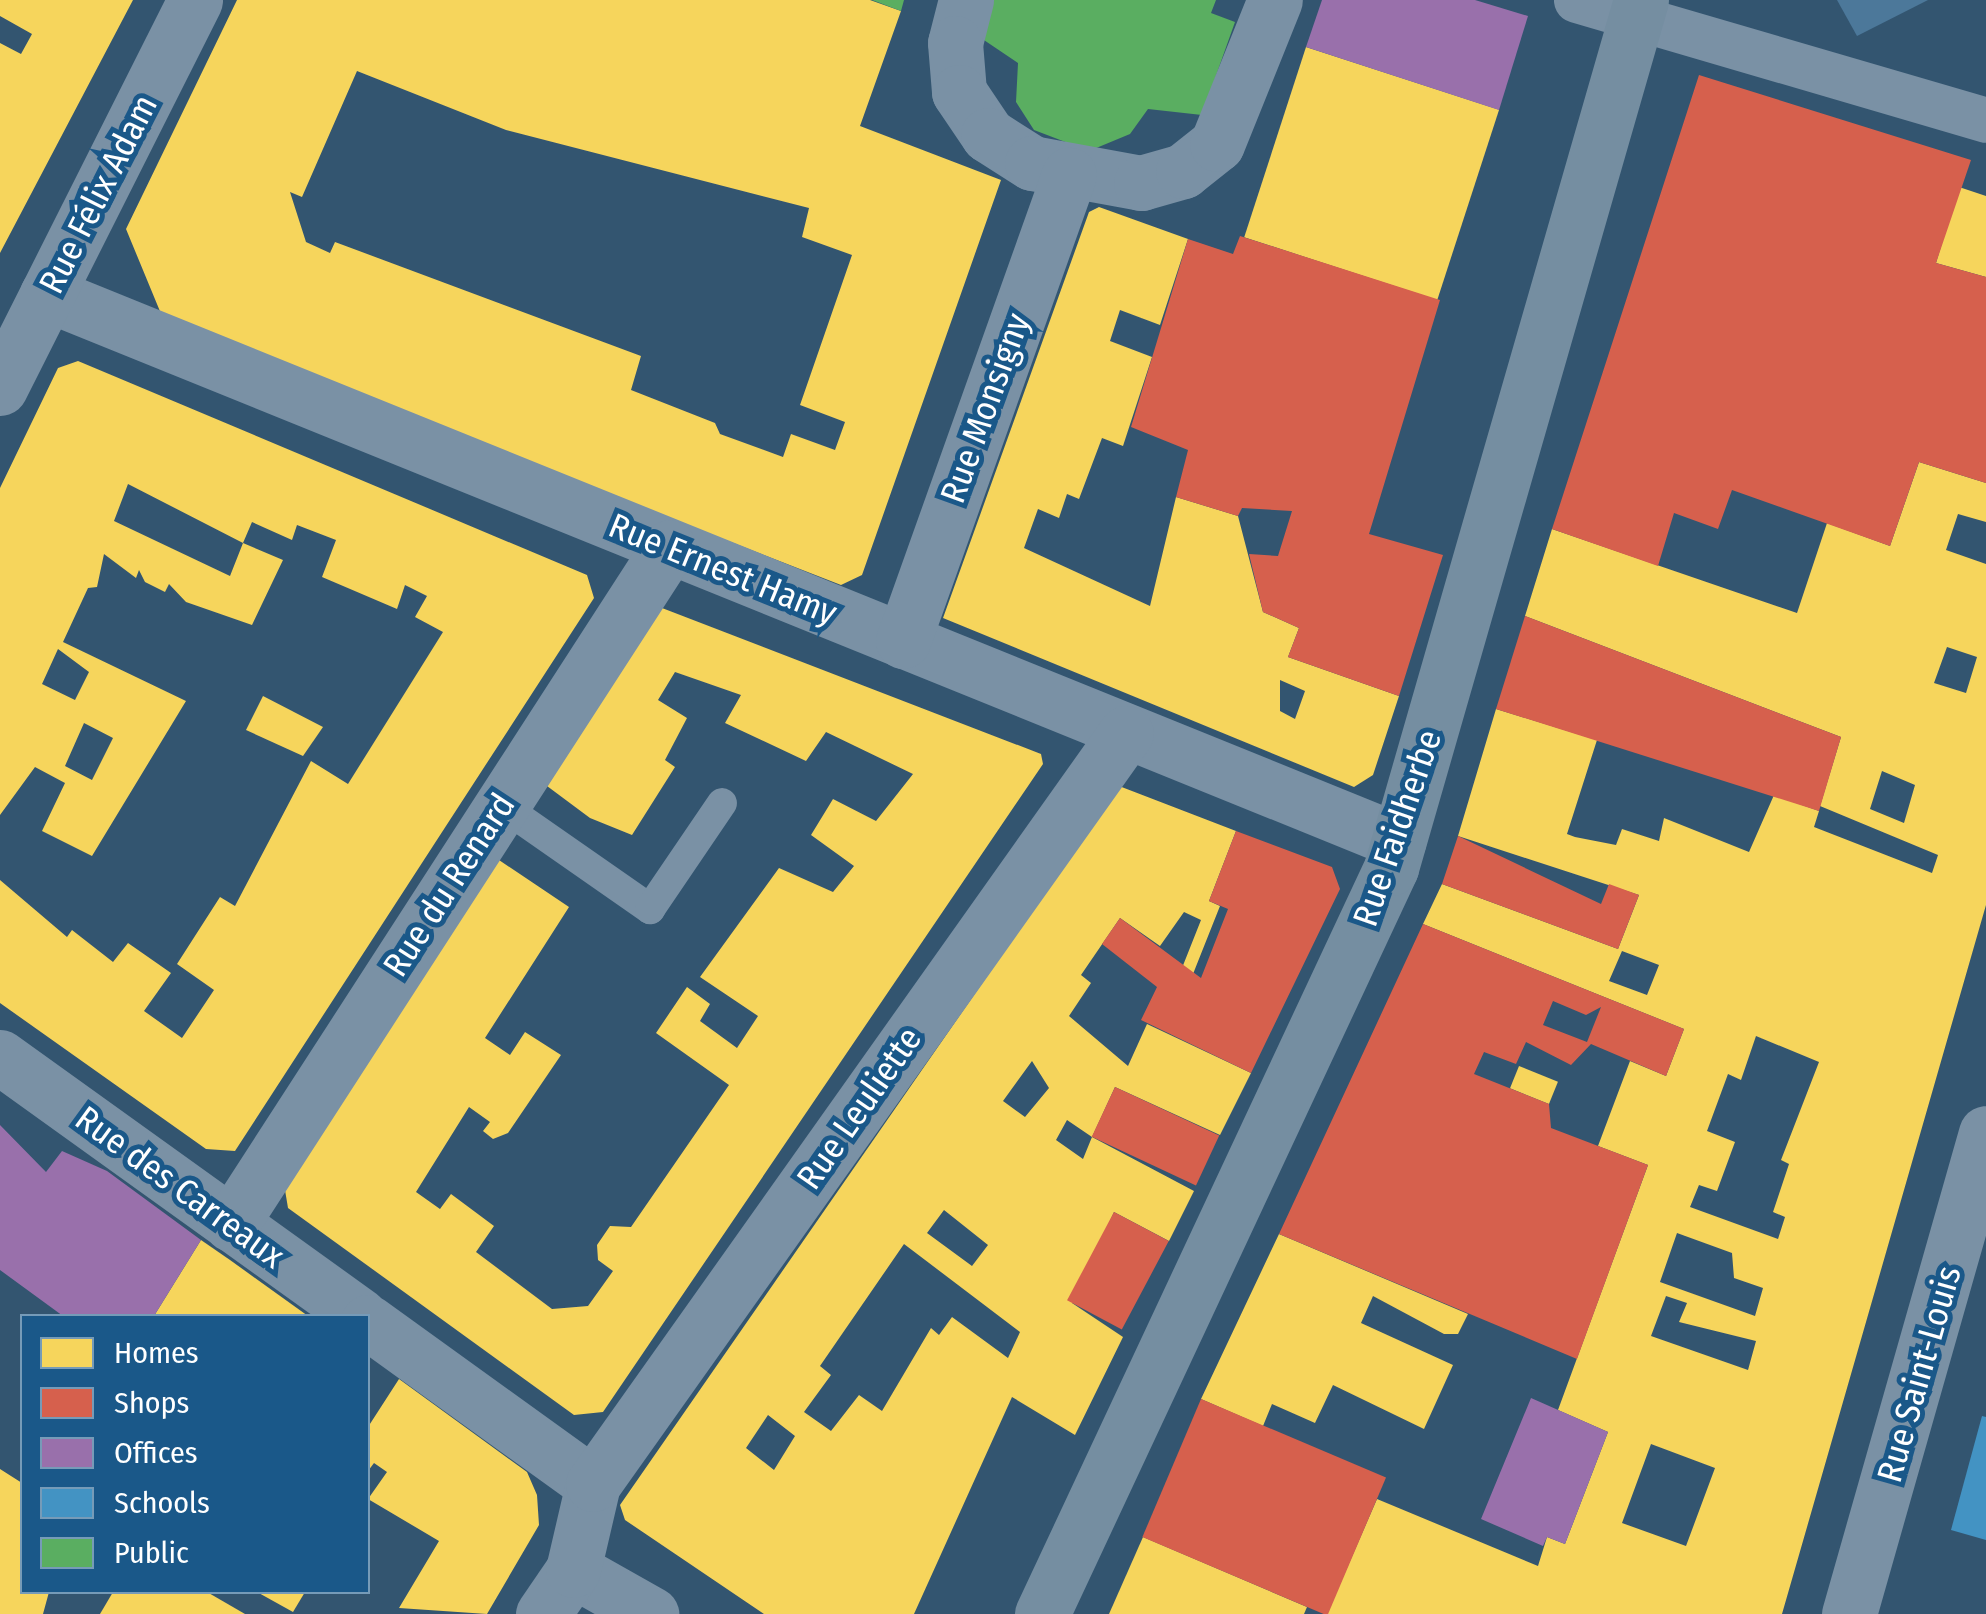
<!DOCTYPE html>
<meta charset="utf-8">
<style>
body{margin:0}
#map{position:relative;width:1986px;height:1614px;overflow:hidden;background:#335570;font-family:"Fira Sans Condensed",sans-serif}
div>[style]{position:absolute}
.water>*{inset:0;background:#4c789a}
.homes>*{inset:0;background:#f6d55c;transform-origin:0 0}
.shops>*{inset:0;background:#d6604d;transform-origin:0 0}
.offices>*{inset:0;background:#9970ab}
.schools>*{inset:0;background:#4393c3}
.public>*{inset:0;background:#5aae61}
.service>*{height:30px;margin:-15px;padding:0 15px;transform-origin:15px;border-radius:15px;background:#7a91a5}
.pedestrian>*{height:45px;margin:-22.5px;padding:0 22.5px;transform-origin:22.5px;border-radius:22.5px;background:#7a91a5}
.minor>*{height:55px;margin:-27.5px;padding:0 27.5px;transform-origin:27.5px;border-radius:27.5px;background:#7a91a5}
.secondary>*{height:55px;margin:-27.5px;padding:0 27.5px;transform-origin:27.5px;border-radius:27.5px;background:#758ea1}
span{translate:-50% -50%;white-space:nowrap;text-align:center;line-height:1.15;-webkit-text-stroke:10px #1a5889;paint-order:stroke}
.street-label{font-size:35px;color:#fff}
.legend{position:absolute;left:20px;top:1314px;width:350px;height:280px;box-sizing:border-box;background:#1a5889;border:2px solid #769bb8;margin:0;padding:12px 18px;list-style:none;font-size:30px;color:#fff}
.legend li{display:flex;align-items:center;gap:20px;height:50px}
.legend b{width:50px;border:2px solid #769bb8}
</style>
<div id="map">
<div class="water">
<i style="clip-path:polygon(1837px 0,1928px 0,1857px 36px)"></i>
</div>
<div class="homes">
<i style="clip-path:polygon(0 0,133px 0,0 253px,0 43px,21px 54px,32px 34px,0 16px)"></i>
<i style="clip-path:polygon(evenodd,237px 0,870px 0,901px 11px,860px 126px,1001px 180px,862px 575px,841px 585px,164px 321px,126px 229px,237px 0,357px 71px,506px 130px,809px 208px,802px 237px,852px 255px,800px 405px,845px 422px,835px 450px,791px 434px,783px 457px,720px 434px,715px 423px,631px 390px,641px 356px,335px 242px,330px 253px,306px 242px,290px 192px,302px 197px,357px 71px)"></i>
<i style="left:1306px;top:47px;width:203px;height:200px;rotate:18deg"></i>
<i style="clip-path:polygon(1959px 187px,1986px 196px,1986px 277px,1936px 263px)"></i>
<i style="clip-path:polygon(evenodd,1099px 207px,1188px 239px,1160px 325px,1120px 310px,1110px 341px,1152px 357px,1123px 446px,1102px 438px,1079px 499px,1067px 494px,1059px 518px,1038px 509px,1024px 548px,1150px 606px,1176px 497px,1238px 516px,1263px 612px,1299px 628px,1288px 657px,1399px 696px,1373px 775px,1354px 787px,943px 618px,1089px 212px,1099px 207px,1280px 680px,1305px 691px,1295px 719px,1280px 711px,1280px 680px)"></i>
<i style="clip-path:polygon(evenodd,78px 361px,587px 575px,594px 598px,235px 1151px,206px 1149px,0 1003px,0 880px,67px 937px,72px 930px,113px 962px,128px 943px,171px 973px,144px 1011px,182px 1038px,214px 990px,177px 964px,220px 897px,235px 906px,311px 761px,348px 784px,443px 632px,415px 617px,427px 596px,405px 585px,397px 609px,322px 577px,336px 540px,297px 525px,292px 540px,252px 522px,243px 543px,283px 560px,252px 625px,186px 602px,169px 584px,165px 592px,145px 582px,139px 570px,136px 578px,104px 554px,97px 587px,88px 588px,63px 642px,186px 701px,92px 856px,42px 831px,65px 783px,35px 767px,0 815px,0 488px,58px 368px,78px 361px,128px 484px,243px 543px,230px 576px,114px 521px,128px 484px,78px 361px,58px 649px,89px 672px,75px 700px,42px 684px,58px 649px,78px 361px,84px 723px,113px 738px,92px 780px,65px 766px,84px 723px)"></i>
<i style="clip-path:polygon(evenodd,1919px 462px,1986px 483px,1986px 522px,1958px 514px,1946px 550px,1986px 564px,1986px 905px,1782px 1614px,1327px 1614px,1377px 1499px,1538px 1566px,1547px 1537px,1565px 1544px,1608px 1432px,1558px 1410px,1648px 1165px,1598px 1146px,1630px 1061px,1666px 1076px,1684px 1029px,1423px 924px,1442px 884px,1618px 949px,1639px 895px,1458px 836px,1496px 709px,1597px 740px,1567px 834px,1575px 837px,1616px 845px,1622px 829px,1659px 841px,1664px 818px,1749px 852px,1774px 795px,1819px 811px,1814px 827px,1932px 873px,1938px 855px,1820px 806px,1841px 737px,1525px 616px,1552px 529px,1797px 613px,1827px 523px,1890px 546px,1919px 462px,1947px 647px,1977px 657px,1966px 693px,1934px 683px,1947px 647px,1919px 462px,1882px 771px,1915px 785px,1904px 823px,1870px 809px,1882px 771px,1919px 462px,1622px 951px,1659px 965px,1647px 995px,1609px 981px,1622px 951px,1919px 462px,1756px 1036px,1819px 1062px,1781px 1160px,1789px 1164px,1773px 1212px,1785px 1217px,1778px 1239px,1690px 1207px,1699px 1185px,1717px 1191px,1735px 1142px,1707px 1131px,1728px 1074px,1741px 1080px,1756px 1036px,1919px 462px,1677px 1233px,1732px 1253px,1734px 1278px,1763px 1288px,1755px 1316px,1660px 1282px,1677px 1233px,1919px 462px,1666px 1296px,1687px 1303px,1679px 1322px,1756px 1341px,1748px 1370px,1651px 1336px,1666px 1296px,1919px 462px,1651px 1444px,1715px 1468px,1686px 1546px,1622px 1523px,1651px 1444px)"></i>
<i style="clip-path:polygon(662px 608px,1041px 754px,1043px 764px,603px 1412px,574px 1415px,288px 1208px,285px 1190px,499px 860px,569px 907px,485px 1038px,510px 1055px,525px 1032px,561px 1055px,508px 1133px,493px 1139px,483px 1131px,490px 1122px,469px 1107px,416px 1192px,440px 1209px,451px 1194px,494px 1226px,476px 1252px,552px 1309px,588px 1306px,613px 1271px,598px 1260px,597px 1245px,610px 1226px,631px 1227px,729px 1085px,656px 1033px,687px 987px,710px 1004px,700px 1021px,737px 1048px,758px 1016px,700px 977px,779px 868px,833px 892px,854px 866px,811px 835px,833px 799px,876px 821px,913px 774px,826px 732px,806px 761px,725px 723px,741px 695px,675px 672px,658px 700px,687px 718px,665px 760px,675px 767px,632px 835px,590px 818px,547px 786px)"></i>
<i style="clip-path:polygon(263px 696px,323px 727px,303px 756px,246px 730px)"></i>
<i style="clip-path:polygon(evenodd,1119px 786px,1236px 831px,1209px 901px,1220px 906px,1193px 974px,1182px 968px,1201px 920px,1184px 912px,1160px 946px,1120px 918px,1081px 975px,1091px 983px,1069px 1016px,1128px 1066px,1147px 1024px,1251px 1073px,1220px 1135px,1115px 1087px,1092px 1137px,1067px 1120px,1056px 1140px,1083px 1159px,1092px 1137px,1194px 1191px,1169px 1241px,1114px 1212px,1072px 1303px,1123px 1337px,1075px 1435px,1012px 1397px,914px 1614px,764px 1614px,625px 1520px,620px 1505px,1119px 786px,1032px 1061px,1049px 1088px,1025px 1117px,1003px 1101px,1032px 1061px,1119px 786px,944px 1210px,988px 1245px,972px 1266px,927px 1233px,944px 1210px,1119px 786px,904px 1244px,1020px 1332px,1008px 1358px,952px 1317px,939px 1335px,931px 1328px,882px 1411px,859px 1395px,831px 1431px,804px 1412px,831px 1375px,820px 1366px,904px 1244px,1119px 786px,768px 1415px,795px 1436px,774px 1470px,746px 1448px,768px 1415px)"></i>
<i style="left:1519px;top:1066px;width:42px;height:24px;rotate:22deg"></i>
<i style="clip-path:polygon(1279px 1234px,1468px 1314px,1458px 1334px,1444px 1334px,1373px 1296px,1361px 1323px,1453px 1365px,1424px 1429px,1333px 1385px,1315px 1423px,1272px 1404px,1263px 1426px,1201px 1399px)"></i>
<i style="clip-path:polygon(201px 1240px,230px 1260px,308px 1316px,154px 1316px)"></i>
<i style="clip-path:polygon(399px 1379px,527px 1472px,537px 1495px,539px 1525px,487px 1614px,399px 1608px,439px 1541px,368px 1499px,387px 1472px,374px 1463px,368px 1471px,368px 1427px)"></i>
<i style="clip-path:polygon(0 1469px,22px 1483px,22px 1592px,49px 1592px,43px 1614px,0 1614px)"></i>
<i style="clip-path:polygon(1143px 1537px,1307px 1607px,1304px 1614px,1109px 1614px)"></i>
<i style="clip-path:polygon(113px 1592px,207px 1592px,245px 1614px,100px 1614px)"></i>
<i style="clip-path:polygon(257px 1592px,305px 1592px,293px 1612px)"></i>
</div>
<div class="shops">
<i style="clip-path:polygon(1699px 75px,1971px 160px,1936px 263px,1986px 277px,1986px 483px,1919px 462px,1890px 546px,1732px 490px,1718px 529px,1674px 513px,1658px 566px,1552px 529px)"></i>
<i style="clip-path:polygon(1240px 236px,1440px 300px,1369px 534px,1443px 555px,1399px 696px,1288px 657px,1299px 628px,1263px 612px,1249px 554px,1278px 556px,1292px 511px,1242px 508px,1238px 516px,1176px 497px,1188px 450px,1131px 427px,1188px 239px,1233px 254px)"></i>
<i style="clip-path:polygon(1525px 616px,1841px 737px,1819px 811px,1496px 709px)"></i>
<i style="clip-path:polygon(1236px 831px,1332px 867px,1340px 889px,1251px 1073px,1141px 1020px,1157px 987px,1102px 944px,1120px 918px,1201px 978px,1228px 909px,1209px 901px)"></i>
<i style="clip-path:polygon(1458px 836px,1601px 904px,1609px 884px,1639px 895px,1618px 949px,1442px 884px)"></i>
<i style="clip-path:polygon(evenodd,1423px 924px,1684px 1029px,1666px 1076px,1591px 1044px,1571px 1065px,1526px 1042px,1516px 1064px,1484px 1052px,1474px 1074px,1549px 1104px,1551px 1128px,1648px 1165px,1577px 1359px,1279px 1234px,1423px 924px,1553px 1001px,1586px 1015px,1601px 1007px,1587px 1042px,1543px 1025px,1553px 1001px)"></i>
<i style="left:1115px;top:1087px;width:115px;height:55px;rotate:25deg"></i>
<i style="left:1114px;top:1212px;width:62px;height:100px;rotate:28deg"></i>
<i style="left:1201px;top:1399px;width:201px;height:150px;rotate:23deg"></i>
</div>
<div class="offices">
<i style="clip-path:polygon(1322px 0,1475px 0,1528px 16px,1499px 110px,1306px 47px)"></i>
<i style="clip-path:polygon(0 1125px,46px 1172px,62px 1151px,107px 1171px,201px 1240px,154px 1316px,63px 1316px,0 1270px)"></i>
<i style="clip-path:polygon(1531px 1398px,1608px 1432px,1565px 1544px,1547px 1537px,1543px 1546px,1481px 1519px)"></i>
</div>
<div class="schools">
<i style="clip-path:polygon(1982px 1416px,1986px 1417px,1986px 1540px,1951px 1530px)"></i>
</div>
<div class="public">
<i style="clip-path:polygon(872px 0,904px 0,901px 11px)"></i>
<i style="clip-path:polygon(987px 0,1216px 0,1211px 13px,1235px 22px,1202px 115px,1148px 109px,1130px 134px,1089px 151px,1034px 130px,1016px 102px,1018px 63px,975px 34px)"></i>
</div>
<div class="service">
<i style="left:501px;top:805px;width:182px;rotate:34.9deg"></i>
<i style="left:650px;top:909px;width:128px;rotate:-55.8deg"></i>
</div>
<div class="pedestrian">
<i style="left:1576px;top:0;width:427px;rotate:16.3deg"></i>
</div>
<div class="minor">
<i style="left:966px;top:0;width:44px;rotate:104.3deg"></i>
<i style="left:955px;top:43px;width:49px;rotate:85.3deg"></i>
<i style="left:959px;top:92px;width:52px;rotate:56deg"></i>
<i style="left:988px;top:135px;width:52px;rotate:32.5deg"></i>
<i style="left:1032px;top:163px;width:111px;rotate:10.4deg"></i>
<i style="left:1141px;top:183px;width:44px;rotate:-15.9deg"></i>
<i style="left:1183px;top:171px;width:43px;rotate:-38.5deg"></i>
<i style="left:1217px;top:144px;width:155px;rotate:-68.1deg"></i>
<i style="left:47px;top:294px;width:1458px;rotate:22.03deg"></i>
<i style="left:0;top:388px;width:434px;rotate:-63.3deg"></i>
<i style="left:903px;top:641px;width:495px;rotate:-70.4deg"></i>
<i style="left:0;top:1057px;width:443px;rotate:35.7deg"></i>
<i style="left:231px;top:1224px;width:806px;rotate:-57.1deg"></i>
<i style="left:368px;top:1322px;width:277px;rotate:35.8deg"></i>
<i style="left:573px;top:1570px;width:90px;rotate:29.4deg"></i>
<i style="left:543px;top:1614px;width:53px;rotate:-55.7deg"></i>
<i style="left:573px;top:1570px;width:88px;rotate:-76.9deg"></i>
<i style="left:593px;top:1484px;width:921px;rotate:-54.64deg"></i>
<i style="left:1849px;top:1614px;width:500px;rotate:-74.1deg"></i>
</div>
<div class="secondary">
<i style="left:1042px;top:1614px;width:824px;rotate:-64.93deg"></i>
<i style="left:1391px;top:868px;width:903px;rotate:-73.93deg"></i>
</div>
<div class="street-label">
<span style="left:98px;top:194px;rotate:-63deg">Rue Félix Adam</span>
<span style="left:985px;top:408px;rotate:-70deg">Rue Monsigny</span>
<span style="left:723px;top:569px;rotate:22deg">Rue Ernest Hamy</span>
<span style="left:1397px;top:828px;rotate:-71deg">Rue Faidherbe</span>
<span style="left:449px;top:885px;rotate:-57deg">Rue du Renard</span>
<span style="left:859px;top:1108px;rotate:-55deg">Rue Leuliette</span>
<span style="left:180px;top:1187px;rotate:36deg">Rue des Carreaux</span>
<span style="left:1919px;top:1374px;rotate:-74deg">Rue Saint-Louis</span>
</div>
<ul class="legend">
<li><b style="height:28px;background:#f6d55c"></b>Homes</li>
<li><b style="height:28px;background:#d6604d"></b>Shops</li>
<li><b style="height:28px;background:#9970ab"></b>Offices</li>
<li><b style="height:28px;background:#4393c3"></b>Schools</li>
<li><b style="height:28px;background:#5aae61"></b>Public</li>
</ul>
</div>
